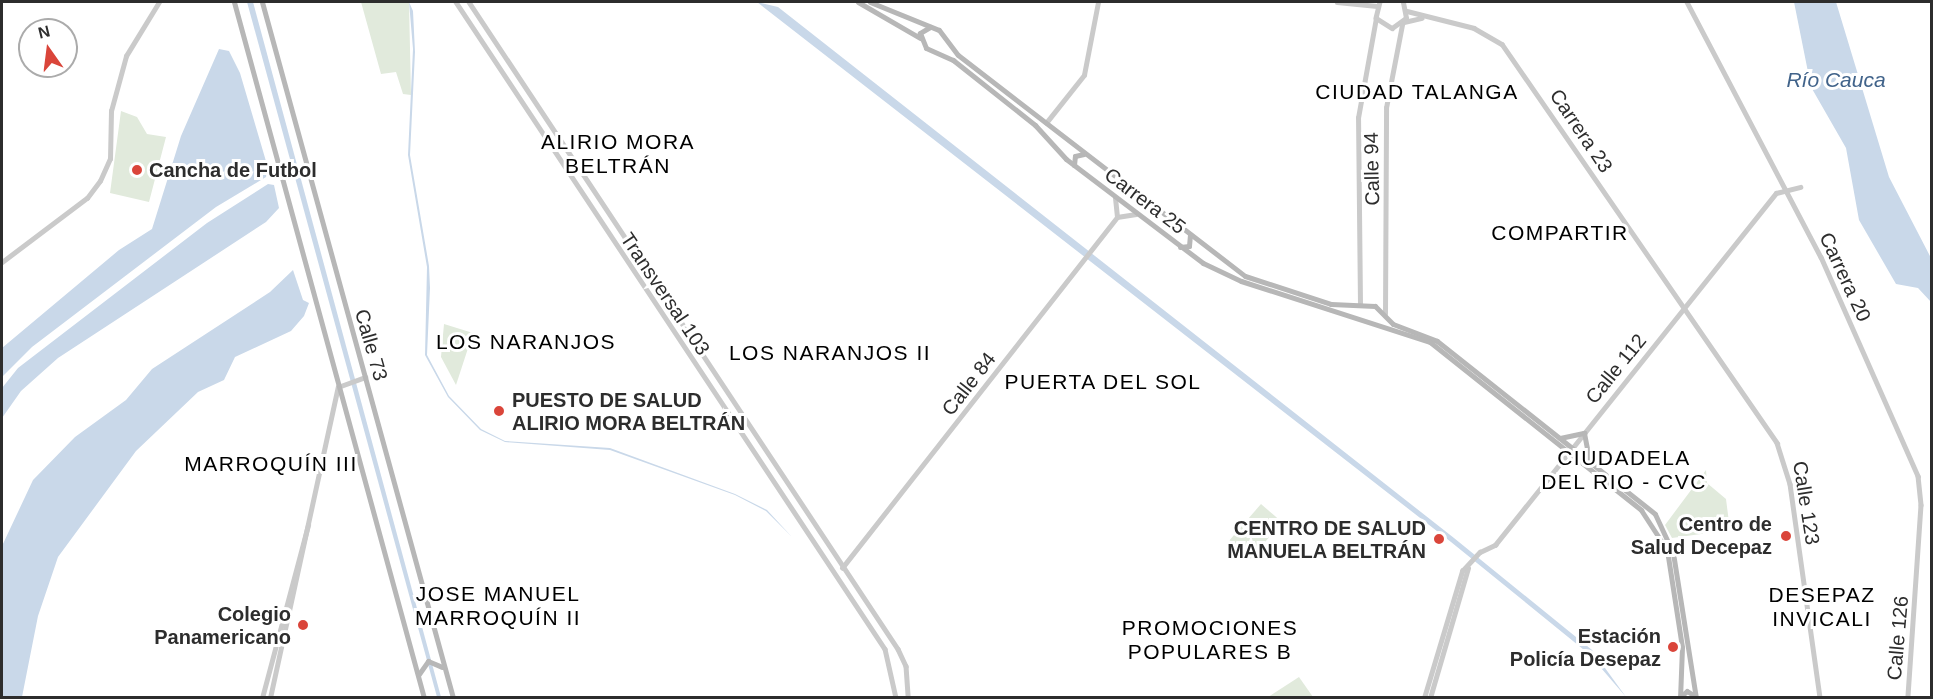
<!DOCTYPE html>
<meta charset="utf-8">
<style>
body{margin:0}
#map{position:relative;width:1933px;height:699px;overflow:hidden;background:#fff;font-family:Helvetica,sans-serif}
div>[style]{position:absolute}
.green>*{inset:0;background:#e1eadc;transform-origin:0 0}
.water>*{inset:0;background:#c9d8e9}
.tertiary>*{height:4.5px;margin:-2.25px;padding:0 2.25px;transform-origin:2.25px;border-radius:2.25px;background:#cacaca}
.secondary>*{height:5px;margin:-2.5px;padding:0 2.5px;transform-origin:2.5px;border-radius:2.5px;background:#b7b7b7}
.dots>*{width:16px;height:16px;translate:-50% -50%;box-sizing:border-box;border:3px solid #fff;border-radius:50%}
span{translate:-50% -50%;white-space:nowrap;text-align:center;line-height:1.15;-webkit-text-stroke:6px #fff;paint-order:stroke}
.street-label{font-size:20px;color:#2d2d2d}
.poi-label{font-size:20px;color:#2d2d2d;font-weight:700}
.left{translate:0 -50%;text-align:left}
.right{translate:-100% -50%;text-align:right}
.water-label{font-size:21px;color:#41638a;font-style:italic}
.neighbourhood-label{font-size:21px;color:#000;letter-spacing:1.5px}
.frame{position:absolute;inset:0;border:3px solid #2d2d2d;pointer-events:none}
.north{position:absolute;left:18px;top:18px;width:60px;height:60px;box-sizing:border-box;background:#fff;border:2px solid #ababab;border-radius:50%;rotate:346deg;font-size:16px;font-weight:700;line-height:24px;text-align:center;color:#2d2d2d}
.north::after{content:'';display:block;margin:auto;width:21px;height:27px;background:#da453a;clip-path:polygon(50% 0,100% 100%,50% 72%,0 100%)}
</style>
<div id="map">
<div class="green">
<i style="clip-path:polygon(361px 2px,409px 2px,411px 95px,403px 94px,396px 72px,381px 74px)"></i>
<i style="clip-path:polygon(121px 111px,137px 117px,147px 134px,166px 137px,149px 202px,110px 193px)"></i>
<i style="clip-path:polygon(444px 324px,473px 333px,456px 385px,441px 357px)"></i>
<i style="clip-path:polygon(1706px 470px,1707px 483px,1726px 499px,1730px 530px,1672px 538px,1665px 525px)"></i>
<i style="left:1261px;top:504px;width:28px;height:48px;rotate:41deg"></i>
<i style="clip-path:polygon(1299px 677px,1313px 697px,1268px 697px)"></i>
</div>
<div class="water">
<i style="clip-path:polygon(247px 2px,253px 2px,441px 697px,437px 697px)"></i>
<i style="clip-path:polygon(409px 2px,413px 11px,415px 52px,410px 155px,429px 266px,430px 288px,427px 355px,449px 396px,481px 429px,505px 441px,610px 448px,735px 494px,767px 510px,792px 537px,766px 511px,735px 495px,610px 450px,505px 442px,480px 430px,448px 397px,425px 355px,427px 267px,408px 155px,413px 49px)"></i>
<i style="clip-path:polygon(757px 2px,778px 7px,1454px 538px,1592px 650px,1626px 697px,1589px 654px,1451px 542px)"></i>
<i style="clip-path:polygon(1794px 2px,1836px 2px,1889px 177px,1931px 258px,1931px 302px,1918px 288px,1896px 284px,1859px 220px,1846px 148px,1811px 87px)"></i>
<i style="clip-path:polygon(219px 49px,229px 51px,240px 73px,268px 168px,266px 177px,216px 207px,32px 347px,2px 377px,2px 348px,119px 250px,152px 229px,181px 136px)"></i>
<i style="clip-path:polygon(268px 184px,274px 185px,279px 208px,266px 222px,58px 358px,21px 391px,2px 418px,2px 388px,18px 368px,207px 223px)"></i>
<i style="clip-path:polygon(293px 270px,303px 300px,309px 303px,304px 316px,291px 331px,235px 357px,224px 380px,198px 392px,136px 451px,58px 557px,38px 616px,22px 697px,2px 697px,2px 546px,33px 480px,75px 437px,126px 400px,152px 369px,270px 292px)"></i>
</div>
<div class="tertiary">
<i style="left:456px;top:2px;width:776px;rotate:56.45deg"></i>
<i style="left:885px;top:649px;width:50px;rotate:77.3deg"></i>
<i style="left:469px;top:2px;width:776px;rotate:56.45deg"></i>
<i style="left:898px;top:649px;width:19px;rotate:65deg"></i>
<i style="left:906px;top:666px;width:32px;rotate:86deg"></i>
<i style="left:1337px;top:2px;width:40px;rotate:5.7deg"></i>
<i style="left:1380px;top:2px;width:16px;rotate:104deg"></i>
<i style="left:1376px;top:18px;width:19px;rotate:32deg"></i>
<i style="left:1392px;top:28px;width:17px;rotate:-36deg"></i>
<i style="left:1406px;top:18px;width:16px;rotate:-101deg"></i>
<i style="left:1687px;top:2px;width:288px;rotate:62.3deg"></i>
<i style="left:1821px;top:257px;width:240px;rotate:66.1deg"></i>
<i style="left:1918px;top:476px;width:29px;rotate:84deg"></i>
<i style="left:1921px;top:505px;width:193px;rotate:93.9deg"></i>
<i style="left:1407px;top:11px;width:69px;rotate:14.2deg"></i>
<i style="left:1474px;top:28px;width:32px;rotate:30deg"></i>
<i style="left:1502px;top:44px;width:485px;rotate:55.4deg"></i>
<i style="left:1777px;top:443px;width:43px;rotate:72.4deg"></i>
<i style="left:1790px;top:484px;width:216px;rotate:82deg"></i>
<i style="left:1404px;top:22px;width:18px;rotate:-13deg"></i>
<i style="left:1046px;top:123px;width:61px;rotate:-51.6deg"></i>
<i style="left:1084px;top:75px;width:74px;rotate:-79.1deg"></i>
<i style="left:1117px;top:217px;width:19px;rotate:-9deg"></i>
<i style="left:2px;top:262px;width:106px;rotate:-37deg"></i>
<i style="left:87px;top:198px;width:21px;rotate:-53deg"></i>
<i style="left:100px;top:181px;width:24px;rotate:-66deg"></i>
<i style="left:110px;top:159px;width:48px;rotate:-88.8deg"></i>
<i style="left:111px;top:111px;width:57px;rotate:-74.7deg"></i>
<i style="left:126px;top:56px;width:63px;rotate:-58.6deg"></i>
<i style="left:1360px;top:305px;width:187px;rotate:-90.6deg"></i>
<i style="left:1358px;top:118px;width:102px;rotate:-79.8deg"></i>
<i style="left:1385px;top:314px;width:206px;rotate:-89.7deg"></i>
<i style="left:1386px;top:108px;width:85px;rotate:-79.1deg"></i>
<i style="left:842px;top:568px;width:446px;rotate:-51.9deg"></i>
<i style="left:1117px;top:217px;width:19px;rotate:-96deg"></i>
<i style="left:262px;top:698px;width:179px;rotate:-75.1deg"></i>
<i style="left:270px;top:698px;width:318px;rotate:-77.7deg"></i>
<i style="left:338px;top:387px;width:29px;rotate:-20deg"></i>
<i style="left:1424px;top:698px;width:133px;rotate:-73.3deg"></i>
<i style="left:1462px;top:571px;width:26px;rotate:-47deg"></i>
<i style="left:1480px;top:552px;width:17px;rotate:-25deg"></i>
<i style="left:1495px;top:545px;width:450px;rotate:-51.4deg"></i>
<i style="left:1776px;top:193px;width:25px;rotate:-14deg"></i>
<i style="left:1430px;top:698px;width:135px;rotate:-73.7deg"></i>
</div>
<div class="secondary">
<i style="left:234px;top:2px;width:721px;rotate:74.73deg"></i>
<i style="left:262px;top:2px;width:722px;rotate:74.65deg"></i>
<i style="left:858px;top:2px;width:72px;rotate:30.1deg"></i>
<i style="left:870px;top:2px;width:74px;rotate:22.1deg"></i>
<i style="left:939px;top:30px;width:31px;rotate:53deg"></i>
<i style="left:958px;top:55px;width:362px;rotate:37.6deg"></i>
<i style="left:1245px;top:276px;width:90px;rotate:18deg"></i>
<i style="left:1331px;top:304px;width:44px;rotate:2.6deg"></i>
<i style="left:1375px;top:306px;width:25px;rotate:45deg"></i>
<i style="left:1393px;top:324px;width:47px;rotate:21.1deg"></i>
<i style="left:1437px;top:341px;width:278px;rotate:38.4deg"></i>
<i style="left:1655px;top:514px;width:43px;rotate:65.2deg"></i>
<i style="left:1673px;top:553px;width:147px;rotate:81deg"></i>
<i style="left:930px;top:27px;width:12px;rotate:149deg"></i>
<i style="left:920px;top:33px;width:16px;rotate:68deg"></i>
<i style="left:926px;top:48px;width:30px;rotate:24deg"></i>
<i style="left:953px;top:60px;width:105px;rotate:38.4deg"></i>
<i style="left:1035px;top:125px;width:46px;rotate:47.6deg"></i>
<i style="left:1066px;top:159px;width:172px;rotate:37.2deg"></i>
<i style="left:1203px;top:263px;width:42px;rotate:25.3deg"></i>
<i style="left:1241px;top:281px;width:199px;rotate:17.9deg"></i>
<i style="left:1430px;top:342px;width:270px;rotate:38.5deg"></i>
<i style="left:1641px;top:510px;width:48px;rotate:57deg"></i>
<i style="left:1667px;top:550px;width:98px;rotate:81.2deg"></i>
<i style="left:1682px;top:647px;width:51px;rotate:92.2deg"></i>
<i style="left:1074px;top:165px;width:9px;rotate:-84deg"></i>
<i style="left:1075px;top:156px;width:9px;rotate:-13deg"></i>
<i style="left:1180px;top:247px;width:9px;rotate:-6deg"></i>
<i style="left:1189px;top:246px;width:11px;rotate:-85deg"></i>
<i style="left:1560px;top:438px;width:25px;rotate:-12deg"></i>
<i style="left:1584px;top:433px;width:26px;rotate:79deg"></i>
<i style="left:419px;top:674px;width:16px;rotate:-55deg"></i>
<i style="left:428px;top:661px;width:15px;rotate:23deg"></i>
<i style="left:1680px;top:697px;width:9px;rotate:-41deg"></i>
<i style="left:1687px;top:691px;width:9px;rotate:32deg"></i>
</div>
<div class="dots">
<i style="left:137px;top:170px;background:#da453a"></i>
<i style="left:499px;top:411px;background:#da453a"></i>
<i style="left:1786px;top:536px;background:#da453a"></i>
<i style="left:1439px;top:539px;background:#da453a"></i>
<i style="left:303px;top:625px;background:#da453a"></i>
<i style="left:1673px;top:647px;background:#da453a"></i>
</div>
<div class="street-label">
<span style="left:1581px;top:131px;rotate:56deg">Carrera 23</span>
<span style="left:1372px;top:169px;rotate:-91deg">Calle 94</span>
<span style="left:1145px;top:201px;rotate:37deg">Carrera 25</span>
<span style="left:1845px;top:277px;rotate:65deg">Carrera 20</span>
<span style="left:665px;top:294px;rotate:56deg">Transversal 103</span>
<span style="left:371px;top:345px;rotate:74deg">Calle 73</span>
<span style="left:1616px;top:369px;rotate:-51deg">Calle 112</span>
<span style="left:969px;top:384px;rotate:-52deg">Calle 84</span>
<span style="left:1806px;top:503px;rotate:81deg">Calle 123</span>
<span style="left:1898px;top:638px;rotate:-85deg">Calle 126</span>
</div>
<div class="poi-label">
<span class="left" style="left:149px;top:170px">Cancha de Futbol</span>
<span class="left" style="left:512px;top:412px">PUESTO DE SALUD<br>ALIRIO MORA BELTRÁN</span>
<span class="right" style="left:1772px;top:536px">Centro de<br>Salud Decepaz</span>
<span class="right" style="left:1426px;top:540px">CENTRO DE SALUD<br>MANUELA BELTRÁN</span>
<span class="right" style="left:291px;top:626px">Colegio<br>Panamericano</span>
<span class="right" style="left:1661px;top:648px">Estación<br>Policía Desepaz</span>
</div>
<div class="water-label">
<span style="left:1836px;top:80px">Río Cauca</span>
</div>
<div class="neighbourhood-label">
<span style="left:1417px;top:92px">CIUDAD TALANGA</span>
<span style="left:618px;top:154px">ALIRIO MORA<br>BELTRÁN</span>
<span style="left:1560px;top:233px">COMPARTIR</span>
<span style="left:526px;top:342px">LOS NARANJOS</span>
<span style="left:830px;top:353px">LOS NARANJOS II</span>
<span style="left:1103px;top:382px">PUERTA DEL SOL</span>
<span style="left:1624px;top:470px">CIUDADELA<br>DEL RIO - CVC</span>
<span style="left:271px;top:464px">MARROQUÍN III</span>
<span style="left:498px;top:606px">JOSE MANUEL<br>MARROQUÍN II</span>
<span style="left:1822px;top:607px">DESEPAZ<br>INVICALI</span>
<span style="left:1210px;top:640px">PROMOCIONES<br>POPULARES B</span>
</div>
<div class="frame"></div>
<div class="north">N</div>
</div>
